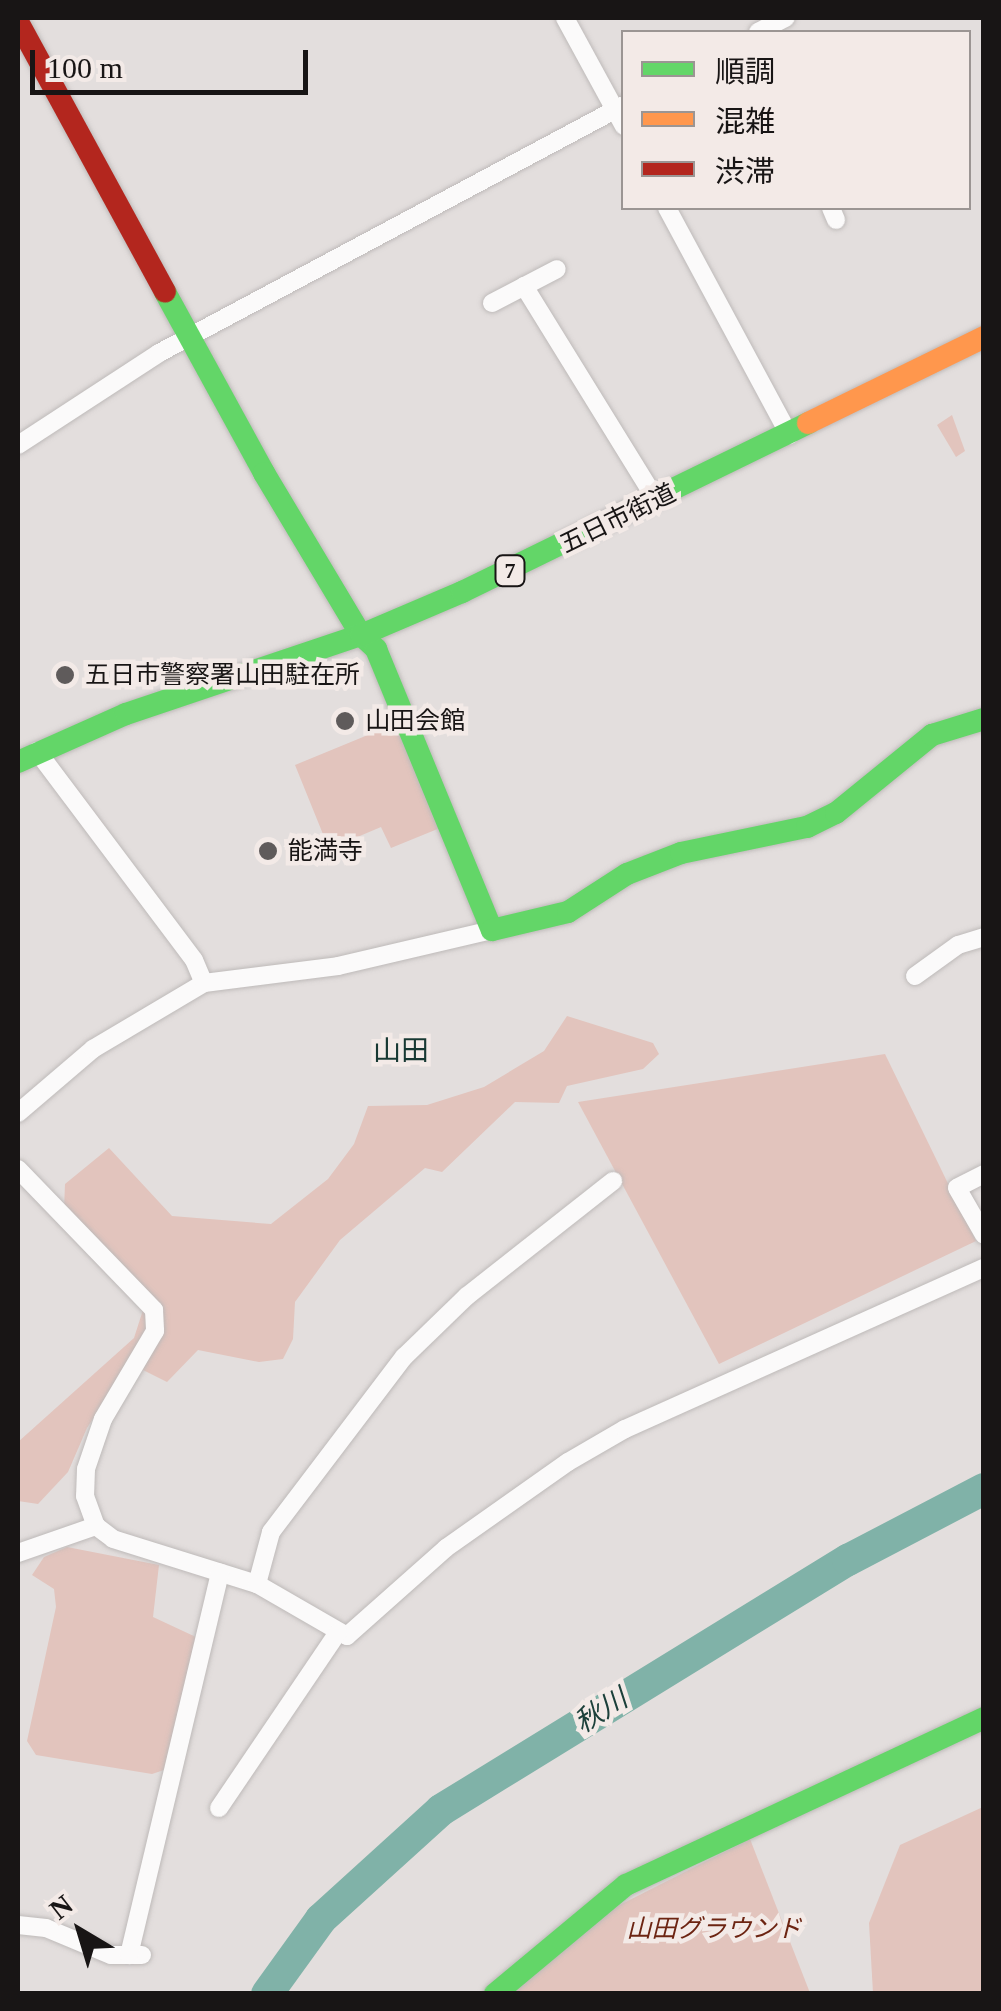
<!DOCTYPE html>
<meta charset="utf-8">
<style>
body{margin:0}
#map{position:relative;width:1001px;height:2011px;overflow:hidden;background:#e3dedd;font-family:"Times New Roman","Noto Sans JP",serif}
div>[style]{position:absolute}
.green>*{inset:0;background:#e2c4bd}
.river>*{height:32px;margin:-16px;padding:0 16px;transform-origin:16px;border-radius:16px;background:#80b2a8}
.roads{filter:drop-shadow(0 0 2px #bebab9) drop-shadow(0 0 2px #bebab9)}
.street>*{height:18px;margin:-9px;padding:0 9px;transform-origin:9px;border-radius:9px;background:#fbfafa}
.fast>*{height:22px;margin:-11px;padding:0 11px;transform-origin:11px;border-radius:11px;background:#63d668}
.slow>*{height:22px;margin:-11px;padding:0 11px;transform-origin:11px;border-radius:11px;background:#ff974d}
.jam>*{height:22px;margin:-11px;padding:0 11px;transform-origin:11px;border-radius:11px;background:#b3261e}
.dots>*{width:28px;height:28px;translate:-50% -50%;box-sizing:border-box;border:5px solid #f3eae7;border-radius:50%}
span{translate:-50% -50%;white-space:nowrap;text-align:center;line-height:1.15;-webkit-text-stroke:9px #f3eae7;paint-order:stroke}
.shield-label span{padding:2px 8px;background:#f3eae7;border:2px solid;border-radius:8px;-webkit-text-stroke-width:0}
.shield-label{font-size:22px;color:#181515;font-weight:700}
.street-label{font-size:25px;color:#181515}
.poi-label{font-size:25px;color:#181515}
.left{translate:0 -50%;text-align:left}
.park-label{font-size:25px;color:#6c2412;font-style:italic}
.neighbourhood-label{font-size:28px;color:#183933}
.water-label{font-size:28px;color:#1c403a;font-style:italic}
.frame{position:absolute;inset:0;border:20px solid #181515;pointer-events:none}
.legend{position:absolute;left:621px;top:30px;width:350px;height:180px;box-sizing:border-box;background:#f3eae7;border:2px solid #9b9593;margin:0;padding:12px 18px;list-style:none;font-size:30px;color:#181515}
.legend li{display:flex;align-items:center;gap:20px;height:50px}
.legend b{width:50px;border:2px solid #9b9593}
.north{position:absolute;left:30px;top:1881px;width:100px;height:100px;-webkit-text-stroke:8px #f3eae7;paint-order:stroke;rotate:322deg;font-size:28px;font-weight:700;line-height:40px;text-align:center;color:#181515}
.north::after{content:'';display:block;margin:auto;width:35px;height:45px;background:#181515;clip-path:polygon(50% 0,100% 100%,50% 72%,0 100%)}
.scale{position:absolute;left:30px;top:50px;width:278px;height:45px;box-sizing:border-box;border:5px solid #181515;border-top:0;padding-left:12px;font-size:30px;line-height:35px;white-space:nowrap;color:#181515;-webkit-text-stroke:8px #f3eae7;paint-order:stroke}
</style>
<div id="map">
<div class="green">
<i style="clip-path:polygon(952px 415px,965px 451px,956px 457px,937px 425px)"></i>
<i style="clip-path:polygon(397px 723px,440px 828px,391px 848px,381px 827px,329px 849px,295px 765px)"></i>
<i style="clip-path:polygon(567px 1016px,653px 1043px,659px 1054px,643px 1069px,567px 1086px,559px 1103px,515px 1102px,442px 1172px,425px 1168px,340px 1240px,295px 1302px,293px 1339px,283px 1359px,259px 1362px,198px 1350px,167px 1382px,129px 1363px,87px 1428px,68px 1472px,38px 1504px,18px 1501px,18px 1442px,134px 1338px,143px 1310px,64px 1209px,65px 1184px,109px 1148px,172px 1216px,271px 1224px,328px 1179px,354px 1144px,368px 1106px,427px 1105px,484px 1087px,544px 1051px)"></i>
<i style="clip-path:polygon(885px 1054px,976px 1241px,719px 1364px,578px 1102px)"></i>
<i style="clip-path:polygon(67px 1547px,159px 1565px,153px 1617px,198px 1638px,170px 1768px,152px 1774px,36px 1755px,27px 1741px,56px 1607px,54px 1589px,32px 1575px,44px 1557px)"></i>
<i style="clip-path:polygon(983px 1807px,983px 1993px,873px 1993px,869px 1923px,900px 1845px)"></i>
<i style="clip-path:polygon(750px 1839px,810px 1993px,512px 1994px,592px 1919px)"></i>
</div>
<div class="river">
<i style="left:267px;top:1994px;width:92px;rotate:-54.2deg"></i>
<i style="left:321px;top:1919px;width:162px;rotate:-42.2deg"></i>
<i style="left:441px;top:1810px;width:478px;rotate:-31.6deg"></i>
<i style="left:848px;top:1560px;width:153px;rotate:-27.6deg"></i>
</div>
<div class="roads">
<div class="street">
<i style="left:565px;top:18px;width:123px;rotate:61.4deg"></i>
<i style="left:758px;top:32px;width:31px;rotate:-27deg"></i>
<i style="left:667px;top:208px;width:258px;rotate:61.7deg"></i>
<i style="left:831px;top:208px;width:13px;rotate:67deg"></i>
<i style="left:524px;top:286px;width:251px;rotate:58.3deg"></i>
<i style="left:492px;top:303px;width:73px;rotate:-27.6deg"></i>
<i style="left:18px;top:445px;width:168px;rotate:-33.1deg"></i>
<i style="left:159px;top:353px;width:527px;rotate:-28.07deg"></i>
<i style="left:37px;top:751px;width:261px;rotate:53.1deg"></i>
<i style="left:194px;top:960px;width:25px;rotate:67deg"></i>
<i style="left:915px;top:976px;width:53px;rotate:-35.8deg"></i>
<i style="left:958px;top:945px;width:27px;rotate:-17deg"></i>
<i style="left:18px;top:1113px;width:99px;rotate:-40.5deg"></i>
<i style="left:93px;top:1049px;width:129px;rotate:-30.7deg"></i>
<i style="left:204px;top:983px;width:135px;rotate:-7.2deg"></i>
<i style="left:338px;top:966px;width:158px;rotate:-13.2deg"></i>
<i style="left:18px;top:1169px;width:196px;rotate:46deg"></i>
<i style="left:154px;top:1310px;width:21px;rotate:87deg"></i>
<i style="left:155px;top:1331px;width:102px;rotate:120.6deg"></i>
<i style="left:103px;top:1419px;width:53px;rotate:108.8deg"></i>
<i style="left:86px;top:1469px;width:27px;rotate:92deg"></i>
<i style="left:85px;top:1496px;width:32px;rotate:70deg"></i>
<i style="left:96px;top:1526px;width:21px;rotate:37deg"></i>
<i style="left:113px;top:1539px;width:151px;rotate:17.4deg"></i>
<i style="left:257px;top:1584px;width:104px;rotate:30deg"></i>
<i style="left:347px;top:1636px;width:132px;rotate:-41.6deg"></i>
<i style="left:446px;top:1548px;width:149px;rotate:-35.2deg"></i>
<i style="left:568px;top:1462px;width:66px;rotate:-30.1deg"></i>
<i style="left:625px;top:1429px;width:393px;rotate:-24.2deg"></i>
<i style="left:984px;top:1174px;width:30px;rotate:153deg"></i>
<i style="left:957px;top:1188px;width:54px;rotate:60.1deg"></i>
<i style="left:18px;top:1553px;width:83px;rotate:-19.1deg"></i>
<i style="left:257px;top:1584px;width:54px;rotate:-74.9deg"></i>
<i style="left:271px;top:1532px;width:220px;rotate:-52.8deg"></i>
<i style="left:404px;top:1357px;width:88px;rotate:-44.1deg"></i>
<i style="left:467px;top:1296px;width:186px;rotate:-38.2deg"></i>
<i style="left:219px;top:1808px;width:212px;rotate:-55.9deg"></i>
<i style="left:18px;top:1925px;width:28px;rotate:6deg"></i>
<i style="left:46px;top:1928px;width:70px;rotate:22.6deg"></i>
<i style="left:111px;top:1955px;width:31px"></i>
<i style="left:129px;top:1955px;width:393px;rotate:-76.6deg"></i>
</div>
<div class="fast">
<i style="left:165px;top:292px;width:206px;rotate:61.3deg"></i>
<i style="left:264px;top:473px;width:189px;rotate:59.1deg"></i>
<i style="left:361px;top:635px;width:21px;rotate:43deg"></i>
<i style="left:376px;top:649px;width:304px;rotate:67.6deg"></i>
<i style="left:492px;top:930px;width:78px;rotate:-13.3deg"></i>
<i style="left:568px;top:912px;width:70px;rotate:-32.8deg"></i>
<i style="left:627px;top:874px;width:58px;rotate:-21.3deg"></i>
<i style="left:681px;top:853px;width:129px;rotate:-11.7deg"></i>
<i style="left:807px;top:827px;width:32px;rotate:-26deg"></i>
<i style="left:836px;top:813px;width:124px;rotate:-39.1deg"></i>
<i style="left:932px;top:735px;width:54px;rotate:-17.1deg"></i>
<i style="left:18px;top:762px;width:118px;rotate:-24deg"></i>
<i style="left:126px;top:714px;width:248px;rotate:-18.6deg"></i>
<i style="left:361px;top:635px;width:110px;rotate:-23.1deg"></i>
<i style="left:462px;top:592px;width:385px;rotate:-26deg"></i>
<i style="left:495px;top:1994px;width:170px;rotate:-39.8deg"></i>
<i style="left:626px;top:1885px;width:395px;rotate:-25deg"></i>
</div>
<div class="slow">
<i style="left:808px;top:423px;width:196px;rotate:-26deg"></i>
</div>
<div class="jam">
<i style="left:18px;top:22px;width:307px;rotate:61.4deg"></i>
</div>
</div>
<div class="dots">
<i style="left:65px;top:675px;background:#5f5b5b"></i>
<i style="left:345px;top:721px;background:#5f5b5b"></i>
<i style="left:268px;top:851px;background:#5f5b5b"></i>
</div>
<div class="shield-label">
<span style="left:510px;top:571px">7</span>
</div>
<div class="street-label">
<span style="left:618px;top:519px;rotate:-26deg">五日市街道</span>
</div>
<div class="poi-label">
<span class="left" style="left:85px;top:675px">五日市警察署山田駐在所</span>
<span class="left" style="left:365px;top:721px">山田会館</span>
<span class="left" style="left:288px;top:851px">能満寺</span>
</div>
<div class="park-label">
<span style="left:714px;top:1929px">山田グラウンド</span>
</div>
<div class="neighbourhood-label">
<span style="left:401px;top:1051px">山田</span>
</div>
<div class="water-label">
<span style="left:601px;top:1711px;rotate:-32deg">秋川</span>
</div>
<div class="frame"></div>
<ul class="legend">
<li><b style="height:12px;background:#63d668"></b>順調</li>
<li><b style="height:12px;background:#ff974d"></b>混雑</li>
<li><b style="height:12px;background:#b3261e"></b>渋滞</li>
</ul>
<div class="north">N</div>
<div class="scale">100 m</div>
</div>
